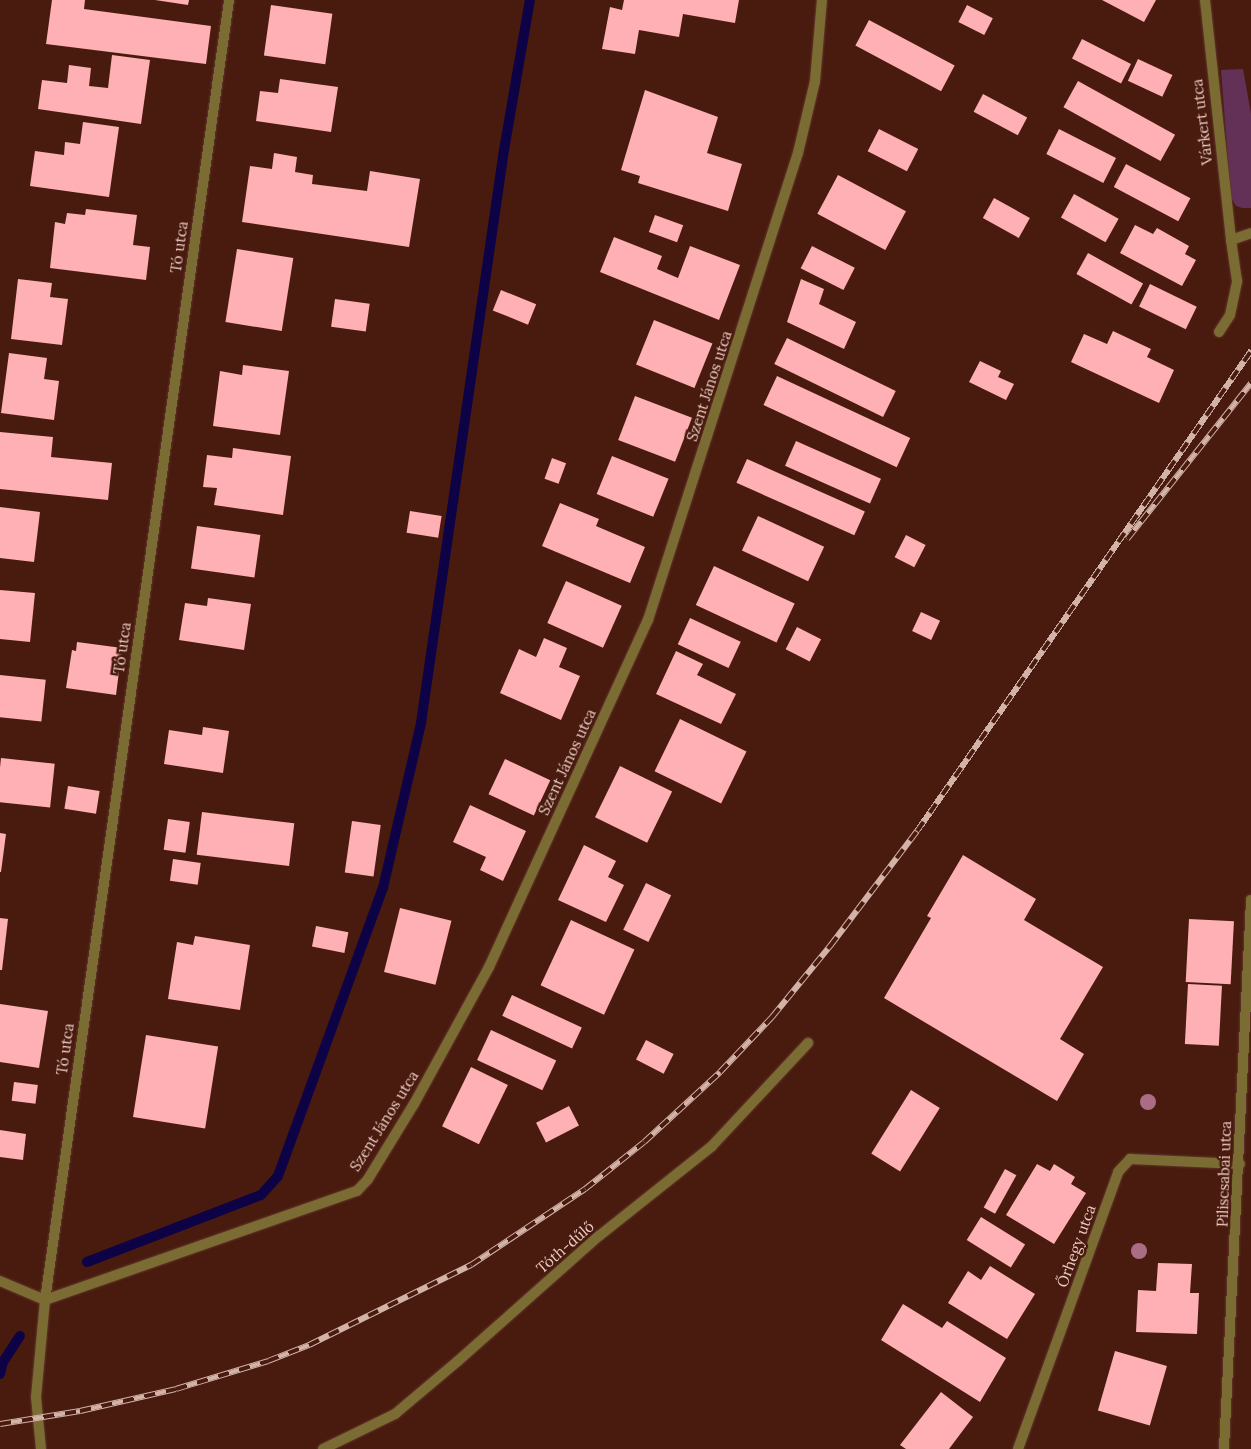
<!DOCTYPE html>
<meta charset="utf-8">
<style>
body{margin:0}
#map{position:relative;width:1251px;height:1449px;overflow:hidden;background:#491b0f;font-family:Lora,serif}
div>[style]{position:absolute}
.green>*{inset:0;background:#633158}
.stream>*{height:10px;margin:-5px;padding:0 5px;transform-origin:5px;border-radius:5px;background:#0d0246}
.building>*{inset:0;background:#ffb0b4;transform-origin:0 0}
.roads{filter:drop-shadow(0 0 1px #63372c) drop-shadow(0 0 1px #63372c)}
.street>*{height:10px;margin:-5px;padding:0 5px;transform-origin:5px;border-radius:5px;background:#7b6c33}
.rail>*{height:5.5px;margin-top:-2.75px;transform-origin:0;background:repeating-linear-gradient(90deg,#491b0f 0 11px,#d3b2a8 0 22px);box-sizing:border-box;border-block:1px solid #d3b2a8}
.trees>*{width:16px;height:16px;margin:-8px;border-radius:50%;background:#ab6c86}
span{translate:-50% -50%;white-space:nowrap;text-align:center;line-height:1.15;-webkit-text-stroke:5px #491b0f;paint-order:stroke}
.street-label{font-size:15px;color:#ebccc3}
</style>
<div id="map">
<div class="green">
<i style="clip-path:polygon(1243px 69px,1251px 114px,1251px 208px,1242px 208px,1236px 206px,1231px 197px,1221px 70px)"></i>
</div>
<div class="stream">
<i style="left:87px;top:1262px;width:186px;rotate:-21.1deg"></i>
<i style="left:261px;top:1195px;width:25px;rotate:-48deg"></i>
<i style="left:278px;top:1176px;width:307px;rotate:-70deg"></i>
<i style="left:383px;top:888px;width:169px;rotate:-77deg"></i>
<i style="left:421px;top:723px;width:579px;rotate:-81.76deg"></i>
<i style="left:504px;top:150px;width:152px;rotate:-80.2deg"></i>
<i style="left:0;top:1374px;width:12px;rotate:-76deg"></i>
<i style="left:3px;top:1362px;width:31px;rotate:-57deg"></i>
</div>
<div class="building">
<i style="clip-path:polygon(52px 0,85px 0,84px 9px,211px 26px,206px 64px,46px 44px)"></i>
<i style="clip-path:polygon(155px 0,189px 0,188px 5px)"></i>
<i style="clip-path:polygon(624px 0,739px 0,735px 23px,683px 14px,679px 37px,639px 30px,635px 54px,602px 49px,610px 7px,622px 10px)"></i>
<i style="clip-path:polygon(1102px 0,1156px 0,1144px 22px)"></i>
<i style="left:271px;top:5px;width:62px;height:51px;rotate:8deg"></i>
<i style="left:967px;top:5px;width:29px;height:19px;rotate:27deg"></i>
<i style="left:869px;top:20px;width:97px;height:29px;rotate:28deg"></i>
<i style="left:1082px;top:39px;width:55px;height:22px;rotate:27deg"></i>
<i style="clip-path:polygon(112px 55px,150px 60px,141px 124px,38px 109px,42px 80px,67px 83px,69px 65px,91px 68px,89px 86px,108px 88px)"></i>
<i style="left:1138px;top:59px;width:38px;height:24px;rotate:25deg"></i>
<i style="clip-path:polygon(280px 79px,338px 87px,331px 132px,256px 121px,260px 91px,278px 93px)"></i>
<i style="left:1078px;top:81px;width:111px;height:30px;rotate:29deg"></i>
<i style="clip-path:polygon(645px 90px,718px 117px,707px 153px,742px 164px,728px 211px,638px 183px,640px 176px,621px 170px)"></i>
<i style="left:983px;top:94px;width:50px;height:20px;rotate:28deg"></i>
<i style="clip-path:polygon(83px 122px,119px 127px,109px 197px,30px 186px,35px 151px,64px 155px,65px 142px,80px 144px)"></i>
<i style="left:879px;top:129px;width:44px;height:25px;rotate:27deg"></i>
<i style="left:1059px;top:129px;width:64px;height:28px;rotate:27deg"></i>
<i style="clip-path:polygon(274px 153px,297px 157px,295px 172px,313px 175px,312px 184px,367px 191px,370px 171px,420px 179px,409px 247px,242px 222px,250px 166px,272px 169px)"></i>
<i style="left:1126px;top:164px;width:73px;height:26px;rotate:28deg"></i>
<i style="left:838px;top:175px;width:77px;height:44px;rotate:28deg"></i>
<i style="left:1074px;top:194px;width:51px;height:27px;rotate:29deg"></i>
<i style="left:994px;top:198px;width:41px;height:23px;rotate:29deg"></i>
<i style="clip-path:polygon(86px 209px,137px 215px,133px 245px,150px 247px,146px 280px,50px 268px,55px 222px,65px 224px,67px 213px,85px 215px)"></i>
<i style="left:655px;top:215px;width:30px;height:18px;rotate:20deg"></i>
<i style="clip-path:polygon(1135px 225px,1153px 234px,1157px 228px,1189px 246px,1185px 254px,1196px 260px,1182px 286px,1120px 253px)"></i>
<i style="clip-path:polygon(614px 237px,662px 256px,657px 269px,678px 278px,690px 246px,740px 265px,719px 320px,600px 272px)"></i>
<i style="left:812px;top:246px;width:48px;height:25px;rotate:27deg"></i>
<i style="left:237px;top:249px;width:57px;height:74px;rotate:9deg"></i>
<i style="left:1088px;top:253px;width:63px;height:24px;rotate:29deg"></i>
<i style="clip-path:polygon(18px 279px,52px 283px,50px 297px,68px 299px,62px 345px,11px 339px)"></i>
<i style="clip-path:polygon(801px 279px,824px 289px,819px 304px,856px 322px,844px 349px,787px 322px)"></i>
<i style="left:1150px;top:284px;width:52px;height:25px;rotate:26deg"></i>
<i style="left:501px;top:290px;width:38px;height:22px;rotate:22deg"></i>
<i style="left:335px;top:299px;width:35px;height:28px;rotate:8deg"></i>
<i style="left:654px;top:320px;width:63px;height:48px;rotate:22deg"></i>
<i style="clip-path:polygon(1113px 331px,1151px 349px,1147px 357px,1174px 370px,1159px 403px,1071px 362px,1084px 334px,1107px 344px)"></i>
<i style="left:787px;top:338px;width:121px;height:29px;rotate:26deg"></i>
<i style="clip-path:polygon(9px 353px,47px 358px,44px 379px,59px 381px,54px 420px,1px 413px)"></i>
<i style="clip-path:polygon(980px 361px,1001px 371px,998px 377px,1014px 384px,1006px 400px,969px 382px)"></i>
<i style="clip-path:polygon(243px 365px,289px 371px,280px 435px,213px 426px,220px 371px,242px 375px)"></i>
<i style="left:777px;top:376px;width:147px;height:32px;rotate:25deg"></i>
<i style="left:635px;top:396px;width:61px;height:47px;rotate:21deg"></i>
<i style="clip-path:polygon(0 432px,53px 437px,51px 457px,112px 463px,108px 500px,0 489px)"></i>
<i style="left:796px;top:441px;width:93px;height:27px;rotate:24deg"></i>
<i style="clip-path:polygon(233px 448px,291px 456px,283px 515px,214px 505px,217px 488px,203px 487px,207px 455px,232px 458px)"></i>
<i style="left:612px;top:456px;width:61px;height:41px;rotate:22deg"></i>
<i style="left:552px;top:458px;width:15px;height:22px;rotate:20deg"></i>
<i style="left:747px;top:459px;width:129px;height:26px;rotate:24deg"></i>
<i style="clip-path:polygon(560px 503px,599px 519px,596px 526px,645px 547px,630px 583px,542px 546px)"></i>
<i style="clip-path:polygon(0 507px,40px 512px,34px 562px,0 558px)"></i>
<i style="left:410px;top:511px;width:32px;height:22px;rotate:9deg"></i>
<i style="left:758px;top:516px;width:73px;height:38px;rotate:25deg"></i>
<i style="left:197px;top:526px;width:64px;height:43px;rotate:8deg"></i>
<i style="left:906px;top:535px;width:22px;height:25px;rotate:27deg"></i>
<i style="left:714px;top:566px;width:89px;height:43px;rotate:25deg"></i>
<i style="left:566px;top:581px;width:61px;height:46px;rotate:24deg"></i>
<i style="clip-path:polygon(0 590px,35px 593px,30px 642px,0 639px)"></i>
<i style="clip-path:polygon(208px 598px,251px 604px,244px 650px,179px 640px,185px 603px,207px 606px)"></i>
<i style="left:921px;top:612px;width:21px;height:21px;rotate:25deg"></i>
<i style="left:690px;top:618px;width:56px;height:29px;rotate:25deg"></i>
<i style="left:797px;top:627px;width:27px;height:25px;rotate:27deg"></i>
<i style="clip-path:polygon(544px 638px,567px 648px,559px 667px,580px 676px,561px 720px,500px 693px,519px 649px,536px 657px)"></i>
<i style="clip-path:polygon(77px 642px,122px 648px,116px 695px,66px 688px,72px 650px,76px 651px)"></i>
<i style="clip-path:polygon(676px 651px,703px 664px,697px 675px,736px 694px,721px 724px,656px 694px)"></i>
<i style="left:0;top:675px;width:46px;height:42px;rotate:6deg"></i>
<i style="left:680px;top:719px;width:74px;height:58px;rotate:26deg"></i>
<i style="clip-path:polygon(203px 727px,229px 731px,223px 773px,164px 764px,169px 730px,202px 735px)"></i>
<i style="left:1px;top:758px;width:54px;height:44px;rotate:6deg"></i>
<i style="left:505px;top:759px;width:50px;height:39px;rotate:25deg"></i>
<i style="left:620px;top:766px;width:58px;height:57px;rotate:26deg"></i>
<i style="left:68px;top:786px;width:32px;height:23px;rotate:9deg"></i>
<i style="clip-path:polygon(470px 805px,526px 831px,503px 881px,480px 870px,486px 857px,453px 842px)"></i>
<i style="left:202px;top:812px;width:93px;height:43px;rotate:7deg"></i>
<i style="left:168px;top:819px;width:22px;height:31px;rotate:8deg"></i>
<i style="left:352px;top:821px;width:29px;height:52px;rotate:8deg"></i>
<i style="clip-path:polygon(0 833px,6px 834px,1px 872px,0 872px)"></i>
<i style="clip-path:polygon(584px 845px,616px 861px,608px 877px,624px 885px,606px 922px,558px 900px)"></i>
<i style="clip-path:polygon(963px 855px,1036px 899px,1024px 920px,1103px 967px,1060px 1039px,1084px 1054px,1057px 1101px,884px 998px,931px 918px,927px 916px)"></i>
<i style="left:173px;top:859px;width:28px;height:22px;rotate:8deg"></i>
<i style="left:646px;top:883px;width:28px;height:52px;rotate:26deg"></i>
<i style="left:400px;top:908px;width:53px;height:66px;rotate:14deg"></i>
<i style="clip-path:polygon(0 918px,8px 919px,2px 970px,0 970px)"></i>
<i style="left:1189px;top:919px;width:45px;height:63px;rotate:3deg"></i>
<i style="left:571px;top:920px;width:70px;height:72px;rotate:25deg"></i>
<i style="left:316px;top:926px;width:33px;height:21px;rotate:11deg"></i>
<i style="clip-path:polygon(195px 936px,250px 945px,240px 1010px,168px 999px,177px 942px,193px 945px)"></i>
<i style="left:1188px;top:984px;width:34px;height:60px;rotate:3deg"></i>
<i style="left:512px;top:995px;width:77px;height:23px;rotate:25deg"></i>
<i style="clip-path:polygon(0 1004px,48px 1011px,39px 1068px,0 1062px)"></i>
<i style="left:491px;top:1030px;width:72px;height:33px;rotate:25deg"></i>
<i style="left:146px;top:1035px;width:73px;height:83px;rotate:9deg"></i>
<i style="left:646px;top:1040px;width:31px;height:22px;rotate:27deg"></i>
<i style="left:471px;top:1067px;width:41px;height:66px;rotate:26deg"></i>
<i style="left:14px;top:1082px;width:24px;height:19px;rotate:7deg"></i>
<i style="left:911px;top:1090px;width:34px;height:75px;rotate:32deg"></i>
<i style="left:569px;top:1106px;width:22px;height:37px;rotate:63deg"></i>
<i style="clip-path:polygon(0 1130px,26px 1134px,23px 1160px,0 1157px)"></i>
<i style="clip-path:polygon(1037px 1164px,1050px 1171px,1054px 1164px,1075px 1177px,1071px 1184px,1086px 1193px,1054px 1244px,1006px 1215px)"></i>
<i style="left:1005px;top:1169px;width:13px;height:44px;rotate:29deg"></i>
<i style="left:981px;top:1217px;width:52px;height:27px;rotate:32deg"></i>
<i style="clip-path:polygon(1158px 1263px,1192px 1264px,1190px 1293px,1199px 1293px,1197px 1334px,1136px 1332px,1138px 1290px,1156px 1291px)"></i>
<i style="clip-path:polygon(990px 1266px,1035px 1294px,1007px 1339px,948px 1303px,968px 1271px,981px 1280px)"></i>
<i style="clip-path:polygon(903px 1304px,942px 1328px,947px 1321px,1006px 1358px,980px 1402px,881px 1340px)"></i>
<i style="left:1115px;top:1351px;width:54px;height:62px;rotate:16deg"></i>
<i style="clip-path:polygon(941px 1392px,973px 1417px,949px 1449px,906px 1449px,900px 1445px)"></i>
</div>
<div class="roads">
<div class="street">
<i style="left:1205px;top:0;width:241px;rotate:83.8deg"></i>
<i style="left:1219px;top:332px;width:20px;rotate:-57deg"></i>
<i style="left:1230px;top:315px;width:35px;rotate:-78deg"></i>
<i style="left:1237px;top:281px;width:41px;rotate:-98.3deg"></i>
<i style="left:1231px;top:240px;width:21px;rotate:-19deg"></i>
<i style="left:0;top:1281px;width:49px;rotate:22.9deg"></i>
<i style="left:45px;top:1300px;width:330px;rotate:-19.3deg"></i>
<i style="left:357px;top:1191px;width:16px;rotate:-47deg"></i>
<i style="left:368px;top:1179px;width:88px;rotate:-58.5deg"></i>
<i style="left:414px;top:1104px;width:156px;rotate:-61.3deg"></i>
<i style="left:489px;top:967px;width:382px;rotate:-65.4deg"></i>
<i style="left:648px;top:620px;width:490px;rotate:-72.2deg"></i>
<i style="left:798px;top:153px;width:74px;rotate:-76.7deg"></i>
<i style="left:815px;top:81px;width:81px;rotate:-85.1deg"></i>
<i style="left:41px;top:1449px;width:52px;rotate:-95.5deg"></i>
<i style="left:36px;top:1397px;width:97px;rotate:-84.7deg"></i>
<i style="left:45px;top:1300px;width:1313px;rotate:-81.94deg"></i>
<i style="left:323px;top:1449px;width:80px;rotate:-25.9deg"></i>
<i style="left:395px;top:1414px;width:82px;rotate:-40.1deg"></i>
<i style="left:458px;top:1361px;width:188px;rotate:-41.6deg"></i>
<i style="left:599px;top:1236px;width:144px;rotate:-38.5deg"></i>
<i style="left:712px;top:1146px;width:141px;rotate:-47deg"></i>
<i style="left:1018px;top:1449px;width:294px;rotate:-70.1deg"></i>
<i style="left:1118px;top:1172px;width:18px;rotate:-47deg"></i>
<i style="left:1130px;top:1159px;width:110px;rotate:2.6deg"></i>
<i style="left:1224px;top:1449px;width:550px;rotate:-87.18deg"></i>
</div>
</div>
<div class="rail">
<i style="left:1127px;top:539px;width:199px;rotate:-51.5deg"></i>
<i style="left:0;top:1424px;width:81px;rotate:-9.2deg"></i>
<i style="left:80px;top:1411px;width:98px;rotate:-12.9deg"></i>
<i style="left:176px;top:1389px;width:96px;rotate:-16.9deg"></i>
<i style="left:268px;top:1361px;width:44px;rotate:-21.3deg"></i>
<i style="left:309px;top:1345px;width:181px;rotate:-26.3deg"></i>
<i style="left:471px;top:1265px;width:137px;rotate:-33.7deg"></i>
<i style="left:585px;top:1189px;width:75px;rotate:-38.5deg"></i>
<i style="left:644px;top:1142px;width:103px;rotate:-42.6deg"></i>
<i style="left:720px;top:1072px;width:76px;rotate:-46.6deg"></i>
<i style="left:772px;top:1017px;width:92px;rotate:-50.8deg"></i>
<i style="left:830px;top:946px;width:144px;rotate:-52.9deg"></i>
<i style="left:917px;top:831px;width:585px;rotate:-55.17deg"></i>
</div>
<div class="trees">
<i style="left:1148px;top:1102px"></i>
<i style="left:1139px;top:1251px"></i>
</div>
<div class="street-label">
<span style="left:1202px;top:122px;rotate:-97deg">Várkert utca</span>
<span style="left:179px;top:247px;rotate:-82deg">Tó utca</span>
<span style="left:709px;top:386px;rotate:-72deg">Szent János utca</span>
<span style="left:122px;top:648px;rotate:-82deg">Tó utca</span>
<span style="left:567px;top:762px;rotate:-65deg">Szent János utca</span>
<span style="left:65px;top:1049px;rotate:-82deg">Tó utca</span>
<span style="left:384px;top:1121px;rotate:-58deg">Szent János utca</span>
<span style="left:1224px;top:1174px;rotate:-88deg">Piliscsabai utca</span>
<span style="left:1076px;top:1246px;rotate:-70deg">Őrhegy utca</span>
<span style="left:565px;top:1247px;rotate:-41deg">Tóth-dűlő</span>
</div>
</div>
